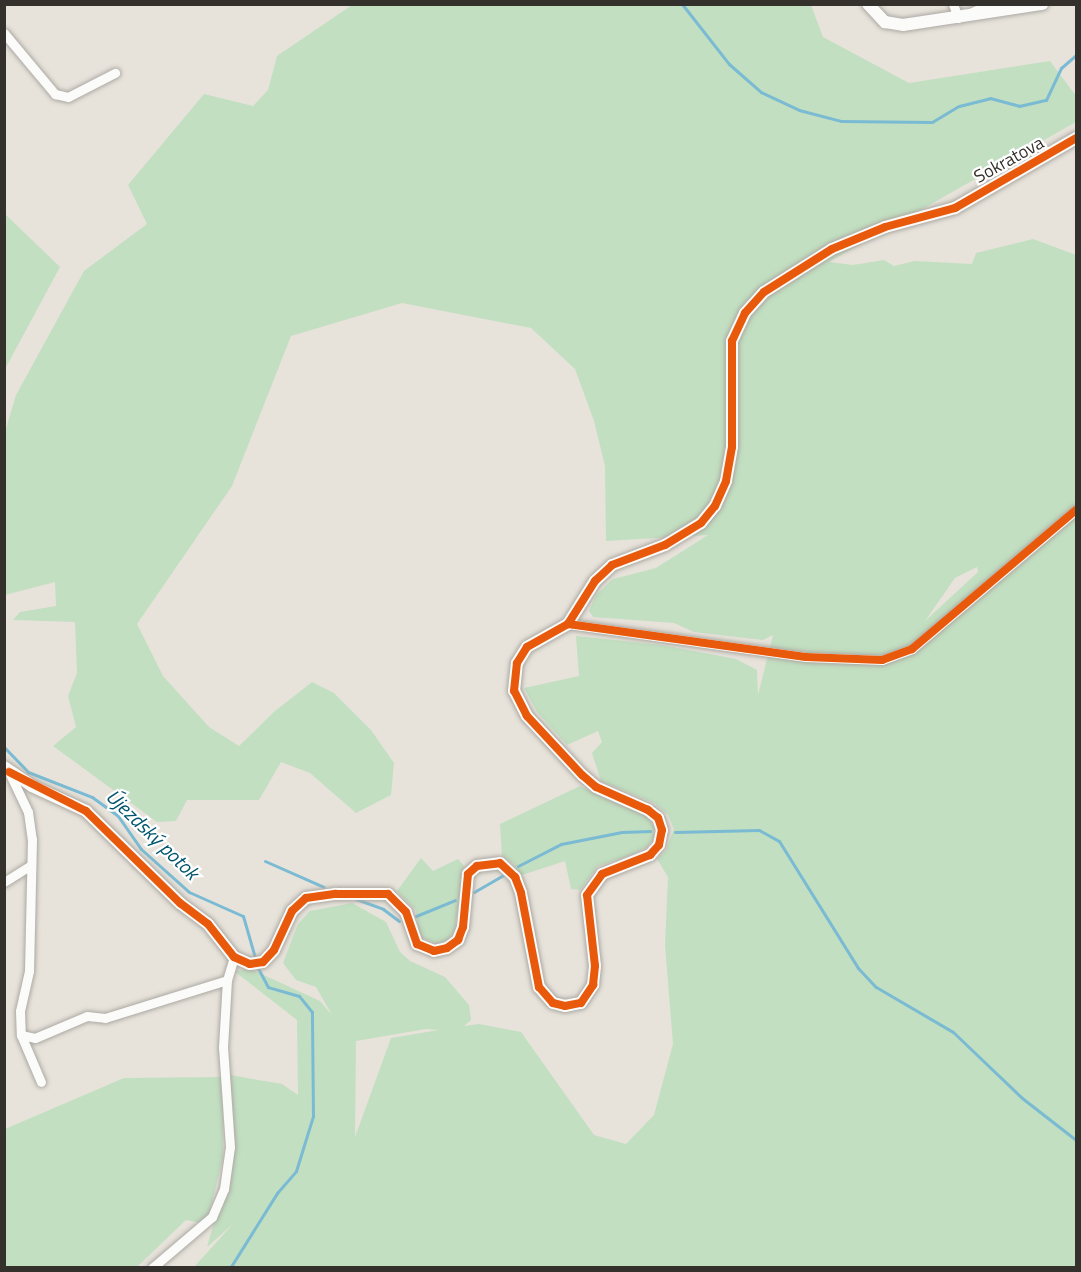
<!DOCTYPE html>
<meta charset="utf-8">
<style>
body{margin:0}
#map{position:relative;width:1081px;height:1272px;overflow:hidden;background:#e7e3db;font-family:"Titillium Web",sans-serif}
div>[style]{position:absolute}
.green>*{inset:0;background:#c2dfc1}
.stream>*{height:3px;margin:-1.5px;padding:0 1.5px;transform-origin:1.5px;border-radius:1.5px;background:#7abbd3}
.roads{filter:drop-shadow(0 0 2px #aca9a3) drop-shadow(0 0 2px #aca9a3)}
.minor>*{height:9px;margin:-4.5px;padding:0 4.5px;transform-origin:4.5px;border-radius:4.5px;background:#fbfbfa}
.tertiary>*{height:12px;margin:-6px;padding:0 6px;transform-origin:6px;border-radius:6px;background:#fbfbfa}
.cycleway>*{height:8px;margin:-4px;padding:0 4px;transform-origin:4px;border-radius:4px;background:#e8590c}
span{translate:-50% -50%;white-space:nowrap;text-align:center;line-height:1.15;-webkit-text-stroke:4.5px #fff;paint-order:stroke}
.street-label{font-size:18px;color:#34302b}
.water-label{font-size:20px;color:#01556e;font-style:italic}
.frame{position:absolute;inset:0;border:6px solid #34302b;pointer-events:none}
</style>
<div id="map">
<div class="green">
<i style="clip-path:polygon(evenodd,352px 5px,811px 5px,823px 37px,909px 83px,1050px 61px,1076px 96px,1076px 122px,829px 262px,853px 265px,884px 260px,894px 266px,915px 261px,972px 264px,976px 253px,1033px 239px,1076px 255px,1076px 1267px,194px 1267px,233px 1224px,207px 1247px,235px 1150px,230px 1075px,282px 1084px,298px 1095px,297px 1020px,234px 971px,251px 969px,320px 1001px,332px 1015px,316px 987px,296px 980px,283px 963px,298px 924px,310px 911px,352px 903px,386px 922px,400px 952px,410px 961px,445px 977px,469px 1005px,471px 1020px,464px 1026px,479px 1024px,521px 1032px,594px 1135px,626px 1144px,654px 1115px,673px 1044px,665px 945px,668px 877px,657px 859px,666px 850px,674px 829px,668px 815px,654px 803px,601px 781px,592px 753px,602px 742px,598px 731px,567px 745px,537px 712px,524px 688px,579px 676px,576px 636px,662px 645px,736px 659px,757px 670px,758px 695px,773px 635px,763px 640px,694px 632px,674px 623px,593px 617px,589px 611px,596px 595px,613px 579px,656px 568px,708px 535px,606px 541px,605px 466px,594px 421px,575px 369px,531px 328px,402px 303px,291px 336px,232px 486px,137px 624px,163px 676px,209px 727px,239px 746px,275px 711px,312px 682px,334px 693px,371px 730px,394px 763px,391px 795px,356px 813px,310px 773px,281px 762px,259px 800px,187px 800px,176px 821px,157px 822px,53px 746px,76px 727px,68px 696px,77px 673px,75px 622px,13px 620px,20px 612px,56px 606px,55px 582px,5px 595px,4px 435px,16px 395px,84px 271px,147px 224px,128px 185px,204px 94px,253px 106px,268px 90px,277px 56px,352px 5px,977px 567px,978px 572px,925px 621px,955px 578px,977px 567px,352px 5px,426px 1029px,439px 1030px,391px 1038px,355px 1137px,356px 1041px,426px 1029px)"></i>
<i style="clip-path:polygon(5px 214px,60px 267px,5px 369px)"></i>
<i style="clip-path:polygon(580px 786px,647px 816px,654px 827px,654px 837px,647px 847px,631px 855px,598px 866px,580px 890px,571px 889px,565px 861px,519px 876px,514px 864px,502px 856px,500px 824px)"></i>
<i style="clip-path:polygon(421px 858px,433px 871px,458px 859px,464px 866px,455px 929px,448px 940px,437px 944px,419px 936px,416px 911px,397px 891px)"></i>
<i style="clip-path:polygon(223px 1077px,223px 1157px,207px 1224px,186px 1220px,137px 1267px,5px 1268px,5px 1129px,124px 1078px)"></i>
</div>
<div class="stream">
<i style="left:682px;top:4px;width:76px;rotate:51.9deg"></i>
<i style="left:729px;top:64px;width:43px;rotate:41.2deg"></i>
<i style="left:761px;top:92px;width:42px;rotate:25.3deg"></i>
<i style="left:799px;top:110px;width:43px;rotate:14.7deg"></i>
<i style="left:841px;top:121px;width:91px;rotate:0.6deg"></i>
<i style="left:932px;top:122px;width:31px;rotate:-31deg"></i>
<i style="left:959px;top:106px;width:32px;rotate:-14deg"></i>
<i style="left:990px;top:98px;width:30px;rotate:15deg"></i>
<i style="left:1019px;top:106px;width:28px;rotate:-13deg"></i>
<i style="left:1046px;top:100px;width:35px;rotate:-65deg"></i>
<i style="left:1061px;top:68px;width:20px;rotate:-41deg"></i>
<i style="left:4px;top:747px;width:35px;rotate:46deg"></i>
<i style="left:28px;top:772px;width:69px;rotate:21.3deg"></i>
<i style="left:92px;top:797px;width:32px;rotate:36deg"></i>
<i style="left:118px;top:816px;width:40px;rotate:55.1deg"></i>
<i style="left:141px;top:849px;width:64px;rotate:41.9deg"></i>
<i style="left:189px;top:892px;width:59px;rotate:24deg"></i>
<i style="left:243px;top:916px;width:47px;rotate:73.9deg"></i>
<i style="left:675px;top:832px;width:84px;rotate:-1.4deg"></i>
<i style="left:759px;top:830px;width:23px;rotate:29deg"></i>
<i style="left:779px;top:841px;width:150px;rotate:58.1deg"></i>
<i style="left:858px;top:968px;width:26px;rotate:47deg"></i>
<i style="left:876px;top:987px;width:89px;rotate:30.3deg"></i>
<i style="left:953px;top:1032px;width:95px;rotate:43.7deg"></i>
<i style="left:1022px;top:1098px;width:68px;rotate:37.9deg"></i>
<i style="left:265px;top:861px;width:64px;rotate:23.8deg"></i>
<i style="left:518px;top:866px;width:48px;rotate:-27.1deg"></i>
<i style="left:561px;top:844px;width:62px;rotate:-11.1deg"></i>
<i style="left:622px;top:832px;width:28px;rotate:-2deg"></i>
<i style="left:474px;top:892px;width:34px;rotate:-30deg"></i>
<i style="left:356px;top:899px;width:29px;rotate:20deg"></i>
<i style="left:383px;top:909px;width:20px;rotate:37deg"></i>
<i style="left:416px;top:916px;width:42px;rotate:-22.3deg"></i>
<i style="left:230px;top:1268px;width:89px;rotate:-57.9deg"></i>
<i style="left:277px;top:1193px;width:29px;rotate:-49deg"></i>
<i style="left:296px;top:1171px;width:58px;rotate:-72.8deg"></i>
<i style="left:313px;top:1116px;width:104px;rotate:-90.6deg"></i>
<i style="left:312px;top:1012px;width:21px;rotate:-129deg"></i>
<i style="left:299px;top:996px;width:32px;rotate:-164deg"></i>
<i style="left:268px;top:987px;width:21px;rotate:-118deg"></i>
</div>
<div class="roads">
<div class="minor">
<i style="left:953px;top:4px;width:15px;rotate:70deg"></i>
<i style="left:972px;top:12px;width:19px;rotate:-25deg"></i>
<i style="left:4px;top:33px;width:80px;rotate:50.1deg"></i>
<i style="left:55px;top:94px;width:13px;rotate:13deg"></i>
<i style="left:68px;top:97px;width:53px;rotate:-27.1deg"></i>
<i style="left:568px;top:624px;width:240px;rotate:7.9deg"></i>
<i style="left:806px;top:657px;width:76px;rotate:2.3deg"></i>
<i style="left:882px;top:660px;width:32px;rotate:-20deg"></i>
<i style="left:912px;top:649px;width:215px;rotate:-40.3deg"></i>
<i style="left:9px;top:772px;width:44px;rotate:64.6deg"></i>
<i style="left:28px;top:812px;width:27px;rotate:82deg"></i>
<i style="left:32px;top:839px;width:132px;rotate:91.3deg"></i>
<i style="left:29px;top:971px;width:41px;rotate:102.7deg"></i>
<i style="left:20px;top:1011px;width:24px;rotate:88deg"></i>
<i style="left:21px;top:1035px;width:51px;rotate:66.9deg"></i>
<i style="left:4px;top:882px;width:32px;rotate:-32deg"></i>
<i style="left:21px;top:1035px;width:14px;rotate:12deg"></i>
<i style="left:35px;top:1038px;width:56px;rotate:-22.9deg"></i>
<i style="left:87px;top:1016px;width:18px;rotate:6deg"></i>
<i style="left:105px;top:1018px;width:128px;rotate:-17.3deg"></i>
<i style="left:152px;top:1268px;width:79px;rotate:-40.4deg"></i>
<i style="left:212px;top:1217px;width:30px;rotate:-67deg"></i>
<i style="left:224px;top:1189px;width:42px;rotate:-81.9deg"></i>
<i style="left:230px;top:1147px;width:100px;rotate:-94deg"></i>
<i style="left:223px;top:1047px;width:67px;rotate:-86.6deg"></i>
<i style="left:227px;top:980px;width:24px;rotate:-73deg"></i>
</div>
<div class="tertiary">
<i style="left:868px;top:4px;width:25px;rotate:47deg"></i>
<i style="left:885px;top:22px;width:18px;rotate:9deg"></i>
<i style="left:903px;top:25px;width:141px;rotate:-8.6deg"></i>
<i style="left:4px;top:767px;width:34px;rotate:34deg"></i>
<i style="left:32px;top:786px;width:60px;rotate:24.8deg"></i>
<i style="left:86px;top:811px;width:132px;rotate:44.4deg"></i>
<i style="left:180px;top:903px;width:35px;rotate:37deg"></i>
<i style="left:208px;top:924px;width:42px;rotate:51.8deg"></i>
<i style="left:234px;top:957px;width:17px;rotate:24deg"></i>
<i style="left:250px;top:964px;width:13px;rotate:-9deg"></i>
<i style="left:263px;top:962px;width:16px;rotate:-47deg"></i>
<i style="left:274px;top:950px;width:43px;rotate:-65.2deg"></i>
<i style="left:292px;top:911px;width:19px;rotate:-43deg"></i>
<i style="left:306px;top:898px;width:30px;rotate:-8deg"></i>
<i style="left:336px;top:894px;width:52px"></i>
<i style="left:388px;top:894px;width:25px;rotate:45deg"></i>
<i style="left:406px;top:912px;width:34px;rotate:71deg"></i>
<i style="left:417px;top:944px;width:18px;rotate:22deg"></i>
<i style="left:434px;top:951px;width:13px;rotate:-13deg"></i>
<i style="left:447px;top:948px;width:14px;rotate:-36deg"></i>
<i style="left:458px;top:940px;width:14px;rotate:-69deg"></i>
<i style="left:463px;top:927px;width:53px;rotate:-84.6deg"></i>
<i style="left:468px;top:874px;width:12px;rotate:-42deg"></i>
<i style="left:477px;top:866px;width:23px;rotate:-7deg"></i>
<i style="left:500px;top:863px;width:21px;rotate:43deg"></i>
<i style="left:515px;top:877px;width:17px;rotate:69deg"></i>
<i style="left:521px;top:893px;width:96px;rotate:79.2deg"></i>
<i style="left:539px;top:987px;width:21px;rotate:49deg"></i>
<i style="left:553px;top:1003px;width:12px;rotate:14deg"></i>
<i style="left:565px;top:1006px;width:16px;rotate:-11deg"></i>
<i style="left:581px;top:1003px;width:22px;rotate:-56deg"></i>
<i style="left:593px;top:985px;width:19px;rotate:-84deg"></i>
<i style="left:595px;top:966px;width:71px;rotate:-96.4deg"></i>
<i style="left:587px;top:895px;width:26px;rotate:-54deg"></i>
<i style="left:602px;top:874px;width:52px;rotate:-21.6deg"></i>
<i style="left:650px;top:855px;width:13px;rotate:-48deg"></i>
<i style="left:659px;top:845px;width:15px;rotate:-79deg"></i>
<i style="left:662px;top:830px;width:13px;rotate:-108deg"></i>
<i style="left:658px;top:818px;width:13px;rotate:-141deg"></i>
<i style="left:648px;top:810px;width:57px;rotate:-156.1deg"></i>
<i style="left:596px;top:787px;width:18px;rotate:-139deg"></i>
<i style="left:582px;top:775px;width:81px;rotate:-133deg"></i>
<i style="left:527px;top:716px;width:28px;rotate:-117deg"></i>
<i style="left:514px;top:691px;width:28px;rotate:-84deg"></i>
<i style="left:517px;top:663px;width:19px;rotate:-58deg"></i>
<i style="left:527px;top:647px;width:47px;rotate:-29.3deg"></i>
<i style="left:568px;top:624px;width:51px;rotate:-57.9deg"></i>
<i style="left:595px;top:581px;width:23px;rotate:-43deg"></i>
<i style="left:612px;top:565px;width:57px;rotate:-20.7deg"></i>
<i style="left:665px;top:545px;width:42px;rotate:-31.4deg"></i>
<i style="left:701px;top:523px;width:22px;rotate:-51deg"></i>
<i style="left:715px;top:506px;width:27px;rotate:-66deg"></i>
<i style="left:726px;top:481px;width:35px;rotate:-80deg"></i>
<i style="left:732px;top:447px;width:106px;rotate:-90deg"></i>
<i style="left:732px;top:341px;width:31px;rotate:-65deg"></i>
<i style="left:745px;top:313px;width:28px;rotate:-48deg"></i>
<i style="left:764px;top:292px;width:80px;rotate:-32.3deg"></i>
<i style="left:832px;top:249px;width:57px;rotate:-22.5deg"></i>
<i style="left:885px;top:227px;width:73px;rotate:-15.2deg"></i>
<i style="left:955px;top:208px;width:140px;rotate:-30deg"></i>
</div>
</div>
<div class="cycleway">
<i style="left:568px;top:624px;width:240px;rotate:7.9deg"></i>
<i style="left:806px;top:657px;width:76px;rotate:2.3deg"></i>
<i style="left:882px;top:660px;width:32px;rotate:-20deg"></i>
<i style="left:912px;top:649px;width:215px;rotate:-40.3deg"></i>
<i style="left:9px;top:772px;width:86px;rotate:26.9deg"></i>
<i style="left:86px;top:811px;width:132px;rotate:44.4deg"></i>
<i style="left:180px;top:903px;width:35px;rotate:37deg"></i>
<i style="left:208px;top:924px;width:42px;rotate:51.8deg"></i>
<i style="left:234px;top:957px;width:17px;rotate:24deg"></i>
<i style="left:250px;top:964px;width:13px;rotate:-9deg"></i>
<i style="left:263px;top:962px;width:16px;rotate:-47deg"></i>
<i style="left:274px;top:950px;width:43px;rotate:-65.2deg"></i>
<i style="left:292px;top:911px;width:19px;rotate:-43deg"></i>
<i style="left:306px;top:898px;width:30px;rotate:-8deg"></i>
<i style="left:336px;top:894px;width:52px"></i>
<i style="left:388px;top:894px;width:25px;rotate:45deg"></i>
<i style="left:406px;top:912px;width:34px;rotate:71deg"></i>
<i style="left:417px;top:944px;width:18px;rotate:22deg"></i>
<i style="left:434px;top:951px;width:13px;rotate:-13deg"></i>
<i style="left:447px;top:948px;width:14px;rotate:-36deg"></i>
<i style="left:458px;top:940px;width:14px;rotate:-69deg"></i>
<i style="left:463px;top:927px;width:53px;rotate:-84.6deg"></i>
<i style="left:468px;top:874px;width:12px;rotate:-42deg"></i>
<i style="left:477px;top:866px;width:23px;rotate:-7deg"></i>
<i style="left:500px;top:863px;width:21px;rotate:43deg"></i>
<i style="left:515px;top:877px;width:17px;rotate:69deg"></i>
<i style="left:521px;top:893px;width:96px;rotate:79.2deg"></i>
<i style="left:539px;top:987px;width:21px;rotate:49deg"></i>
<i style="left:553px;top:1003px;width:12px;rotate:14deg"></i>
<i style="left:565px;top:1006px;width:16px;rotate:-11deg"></i>
<i style="left:581px;top:1003px;width:22px;rotate:-56deg"></i>
<i style="left:593px;top:985px;width:19px;rotate:-84deg"></i>
<i style="left:595px;top:966px;width:71px;rotate:-96.4deg"></i>
<i style="left:587px;top:895px;width:26px;rotate:-54deg"></i>
<i style="left:602px;top:874px;width:52px;rotate:-21.6deg"></i>
<i style="left:650px;top:855px;width:13px;rotate:-48deg"></i>
<i style="left:659px;top:845px;width:15px;rotate:-79deg"></i>
<i style="left:662px;top:830px;width:13px;rotate:-108deg"></i>
<i style="left:658px;top:818px;width:13px;rotate:-141deg"></i>
<i style="left:648px;top:810px;width:57px;rotate:-156.1deg"></i>
<i style="left:596px;top:787px;width:18px;rotate:-139deg"></i>
<i style="left:582px;top:775px;width:81px;rotate:-133deg"></i>
<i style="left:527px;top:716px;width:28px;rotate:-117deg"></i>
<i style="left:514px;top:691px;width:28px;rotate:-84deg"></i>
<i style="left:517px;top:663px;width:19px;rotate:-58deg"></i>
<i style="left:527px;top:647px;width:47px;rotate:-29.3deg"></i>
<i style="left:568px;top:624px;width:51px;rotate:-57.9deg"></i>
<i style="left:595px;top:581px;width:23px;rotate:-43deg"></i>
<i style="left:612px;top:565px;width:57px;rotate:-20.7deg"></i>
<i style="left:665px;top:545px;width:42px;rotate:-31.4deg"></i>
<i style="left:701px;top:523px;width:22px;rotate:-51deg"></i>
<i style="left:715px;top:506px;width:27px;rotate:-66deg"></i>
<i style="left:726px;top:481px;width:35px;rotate:-80deg"></i>
<i style="left:732px;top:447px;width:106px;rotate:-90deg"></i>
<i style="left:732px;top:341px;width:31px;rotate:-65deg"></i>
<i style="left:745px;top:313px;width:28px;rotate:-48deg"></i>
<i style="left:764px;top:292px;width:80px;rotate:-32.3deg"></i>
<i style="left:832px;top:249px;width:57px;rotate:-22.5deg"></i>
<i style="left:885px;top:227px;width:73px;rotate:-15.2deg"></i>
<i style="left:955px;top:208px;width:140px;rotate:-30deg"></i>
</div>
<div class="street-label">
<span style="left:1009px;top:160px;rotate:-29deg">Sokratova</span>
</div>
<div class="water-label">
<span style="left:153px;top:834px;rotate:44deg">Újezdský potok</span>
</div>
<div class="frame"></div>
</div>
